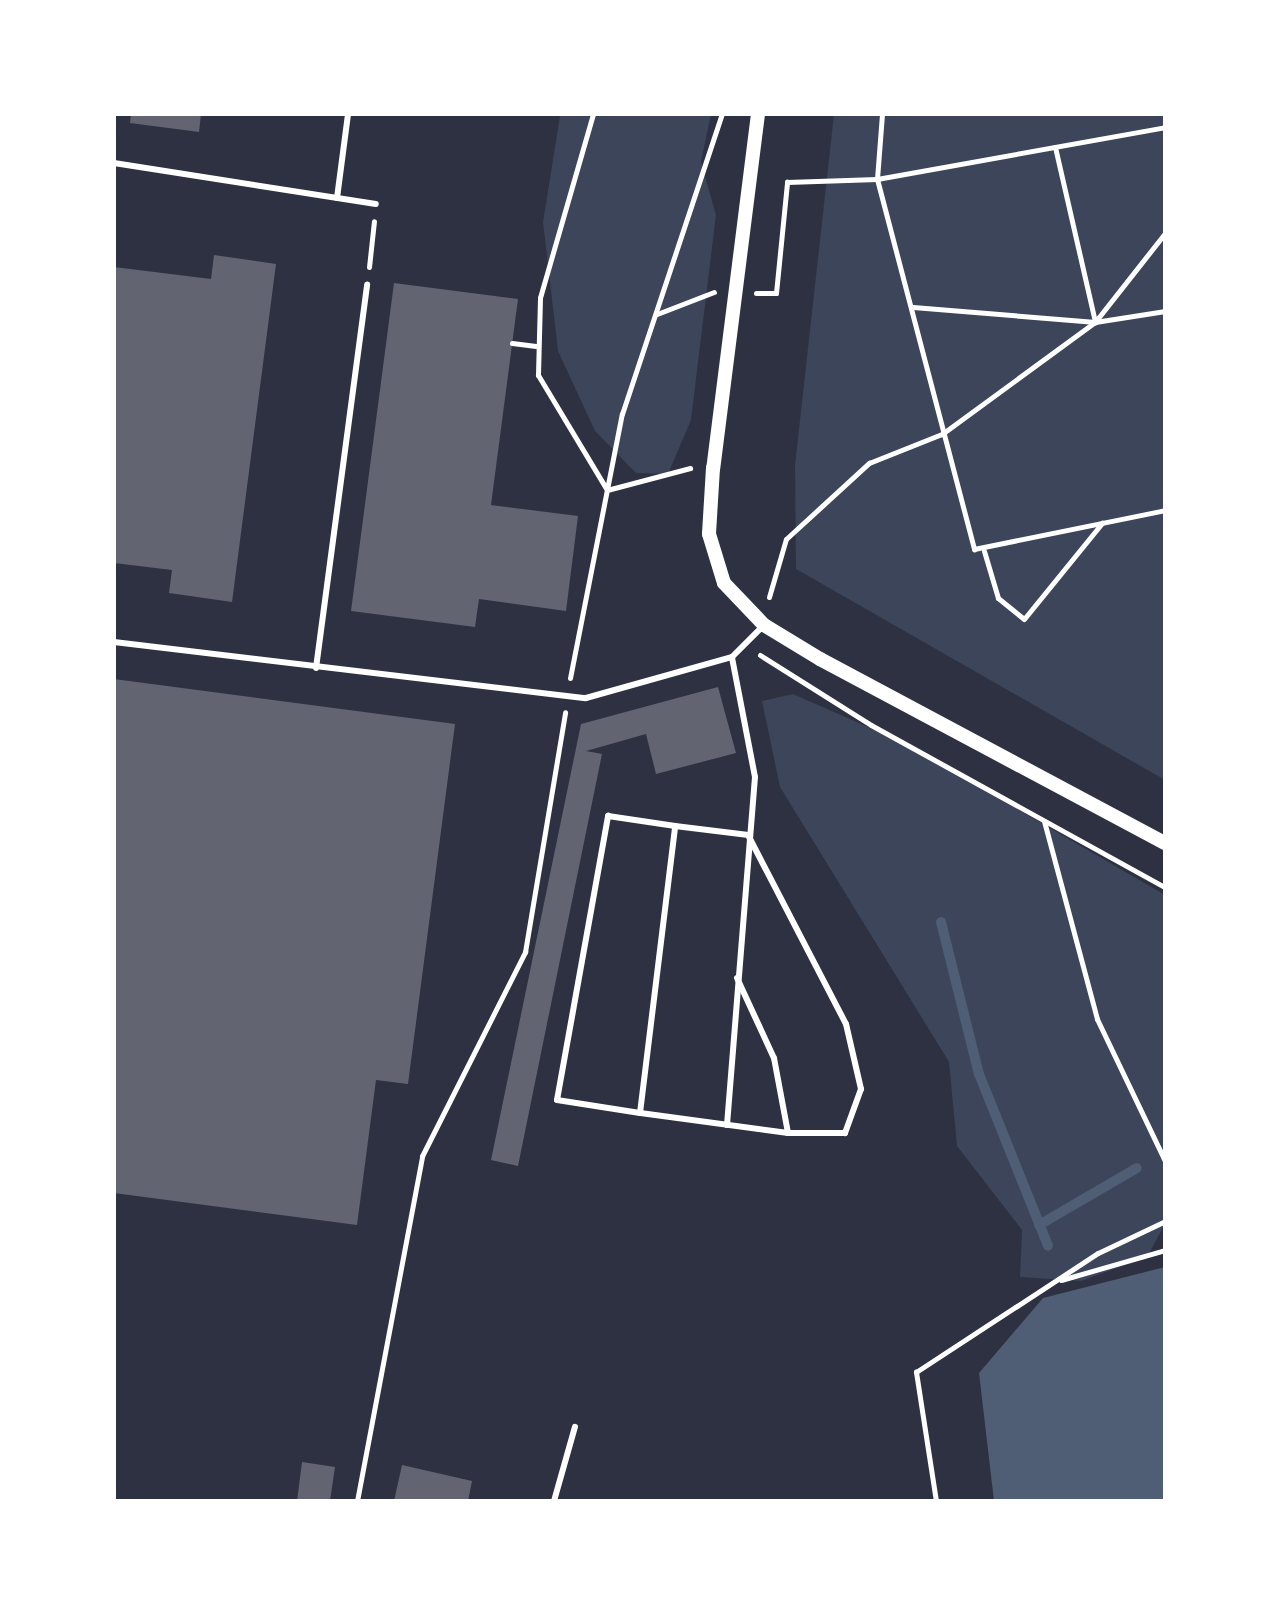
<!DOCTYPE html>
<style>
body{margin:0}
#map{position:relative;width:1279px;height:1615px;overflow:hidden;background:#2d3142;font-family:"Golos Text",sans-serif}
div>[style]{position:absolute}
.green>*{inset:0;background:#3c4559}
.water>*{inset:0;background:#4f5d75}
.stream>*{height:10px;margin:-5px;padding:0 5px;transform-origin:5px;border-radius:5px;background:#4f5d75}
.building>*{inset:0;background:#626471}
.path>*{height:5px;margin:-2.5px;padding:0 2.5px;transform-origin:2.5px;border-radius:2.5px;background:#fff}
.service>*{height:6px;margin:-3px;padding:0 3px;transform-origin:3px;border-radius:3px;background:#fff}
.tertiary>*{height:14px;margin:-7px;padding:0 7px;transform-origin:7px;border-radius:7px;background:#fff}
span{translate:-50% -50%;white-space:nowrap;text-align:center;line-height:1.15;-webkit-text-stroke:8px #fff;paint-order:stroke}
.frame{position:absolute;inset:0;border:116px solid #fff;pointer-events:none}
</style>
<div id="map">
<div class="green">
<i style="clip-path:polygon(711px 114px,701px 162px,716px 215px,691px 420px,668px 474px,636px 473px,595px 431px,558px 351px,543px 222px,560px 116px)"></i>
<i style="clip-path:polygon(834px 114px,1165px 114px,1165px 780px,796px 569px,795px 465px)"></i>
<i style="clip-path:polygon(793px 694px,902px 742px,1165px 895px,1165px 1224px,1147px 1257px,1081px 1281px,1020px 1277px,1022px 1230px,957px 1146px,949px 1062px,780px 787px,762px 701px)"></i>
</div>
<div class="water">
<i style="clip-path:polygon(1165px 1267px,1165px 1501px,994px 1501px,979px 1373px,1043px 1298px)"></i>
</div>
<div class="stream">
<i style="left:941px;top:922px;width:157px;rotate:76deg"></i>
<i style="left:979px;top:1074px;width:185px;rotate:68.1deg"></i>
<i style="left:1039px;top:1225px;width:113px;rotate:-30.2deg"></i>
</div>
<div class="building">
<i style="clip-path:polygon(131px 114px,201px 114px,199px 132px,130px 123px)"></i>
<i style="clip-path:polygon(214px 255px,276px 264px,232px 602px,169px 593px,172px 570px,114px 563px,114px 267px,211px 279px)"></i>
<i style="clip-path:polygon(394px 283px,518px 299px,491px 505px,578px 516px,566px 611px,479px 599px,475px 627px,351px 611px)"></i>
<i style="clip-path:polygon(114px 679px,455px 724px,408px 1084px,376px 1080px,357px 1225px,114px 1193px)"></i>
<i style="clip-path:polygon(718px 687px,736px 753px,656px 774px,646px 734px,586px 751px,602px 754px,518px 1166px,491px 1160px,581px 724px)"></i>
<i style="clip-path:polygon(302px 1462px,335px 1467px,330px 1501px,297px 1501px)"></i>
<i style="clip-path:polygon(402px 1465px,472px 1481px,468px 1501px,394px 1501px)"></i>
</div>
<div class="path">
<i style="left:593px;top:114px;width:191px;rotate:106.1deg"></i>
<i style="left:540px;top:298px;width:77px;rotate:91.5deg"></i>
<i style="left:538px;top:375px;width:134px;rotate:59deg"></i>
<i style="left:607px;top:490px;width:86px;rotate:-14.8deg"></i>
<i style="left:882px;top:114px;width:65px;rotate:94.4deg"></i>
<i style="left:877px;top:179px;width:383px;rotate:75.3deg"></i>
<i style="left:974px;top:549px;width:195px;rotate:-11.5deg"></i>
<i style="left:1055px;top:147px;width:180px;rotate:77.1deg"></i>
<i style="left:369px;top:267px;width:46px;rotate:-83.8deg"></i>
<i style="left:756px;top:293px;width:20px"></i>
<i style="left:776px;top:293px;width:112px;rotate:-84.3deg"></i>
<i style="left:787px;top:182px;width:90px;rotate:-1.9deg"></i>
<i style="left:877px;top:179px;width:293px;rotate:-10.2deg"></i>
<i style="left:913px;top:307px;width:183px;rotate:4.7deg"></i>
<i style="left:1095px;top:322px;width:71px;rotate:-8.9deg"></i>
<i style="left:657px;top:314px;width:61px;rotate:-21.1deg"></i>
<i style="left:512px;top:343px;width:26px;rotate:7deg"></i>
<i style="left:984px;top:551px;width:49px;rotate:73.4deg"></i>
<i style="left:998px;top:598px;width:33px;rotate:39deg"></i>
<i style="left:1024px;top:619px;width:124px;rotate:-50.9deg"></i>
<i style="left:769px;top:597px;width:60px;rotate:-73.7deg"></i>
<i style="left:786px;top:539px;width:113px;rotate:-42.5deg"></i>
<i style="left:869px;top:463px;width:79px;rotate:-21.7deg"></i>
<i style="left:942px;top:434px;width:190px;rotate:-36.2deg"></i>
<i style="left:1095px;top:322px;width:113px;rotate:-51.8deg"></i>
<i style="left:760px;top:655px;width:131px;rotate:32.2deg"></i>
<i style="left:871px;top:725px;width:336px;rotate:28.9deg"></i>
<i style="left:570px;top:678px;width:269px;rotate:-78.9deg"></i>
<i style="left:622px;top:414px;width:316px;rotate:-71.6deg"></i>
<i style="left:1044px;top:821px;width:205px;rotate:75deg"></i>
<i style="left:1097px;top:1019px;width:157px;rotate:64.4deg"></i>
<i style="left:1061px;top:1280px;width:108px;rotate:-16.1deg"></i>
<i style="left:357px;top:1501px;width:351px;rotate:-79.3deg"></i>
<i style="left:422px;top:1156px;width:229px;rotate:-63.2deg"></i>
<i style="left:525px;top:952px;width:243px;rotate:-80.5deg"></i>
<i style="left:936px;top:1501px;width:131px;rotate:-98.8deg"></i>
<i style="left:916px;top:1372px;width:217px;rotate:-33.2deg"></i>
<i style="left:1098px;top:1253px;width:74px;rotate:-25.5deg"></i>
</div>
<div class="service">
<i style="left:114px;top:163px;width:265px;rotate:8.9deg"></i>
<i style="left:337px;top:198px;width:85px;rotate:-82.5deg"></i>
<i style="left:114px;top:642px;width:475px;rotate:6.8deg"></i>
<i style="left:586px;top:698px;width:152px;rotate:-15.7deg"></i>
<i style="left:316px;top:668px;width:387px;rotate:-82.4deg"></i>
<i style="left:737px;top:978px;width:88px;rotate:65.2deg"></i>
<i style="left:774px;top:1058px;width:76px;rotate:79.4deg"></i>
<i style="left:640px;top:1113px;width:289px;rotate:-83deg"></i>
<i style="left:675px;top:826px;width:74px;rotate:7deg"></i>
<i style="left:748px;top:835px;width:213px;rotate:62.6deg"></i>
<i style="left:846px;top:1024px;width:67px;rotate:77deg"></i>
<i style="left:861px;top:1089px;width:47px;rotate:110deg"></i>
<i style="left:845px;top:1133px;width:57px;rotate:180deg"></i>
<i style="left:788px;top:1133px;width:149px;rotate:-172.3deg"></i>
<i style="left:640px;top:1113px;width:84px;rotate:-171.1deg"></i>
<i style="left:557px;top:1100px;width:289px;rotate:-79.8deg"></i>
<i style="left:608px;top:816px;width:68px;rotate:8.5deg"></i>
<i style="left:727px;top:1125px;width:349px;rotate:-85.4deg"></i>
<i style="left:755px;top:777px;width:122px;rotate:-100.9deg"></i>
<i style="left:732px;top:657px;width:45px;rotate:-45deg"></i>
<i style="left:554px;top:1501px;width:77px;rotate:-74.2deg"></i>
</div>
<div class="tertiary">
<i style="left:758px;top:114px;width:357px;rotate:97.2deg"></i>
<i style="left:713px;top:468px;width:66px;rotate:93.5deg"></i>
<i style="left:709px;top:534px;width:51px;rotate:73deg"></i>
<i style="left:724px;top:583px;width:58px;rotate:46.4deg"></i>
<i style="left:764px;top:625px;width:66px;rotate:31.3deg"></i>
<i style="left:820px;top:659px;width:391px;rotate:28.1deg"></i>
</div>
<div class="frame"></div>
</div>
